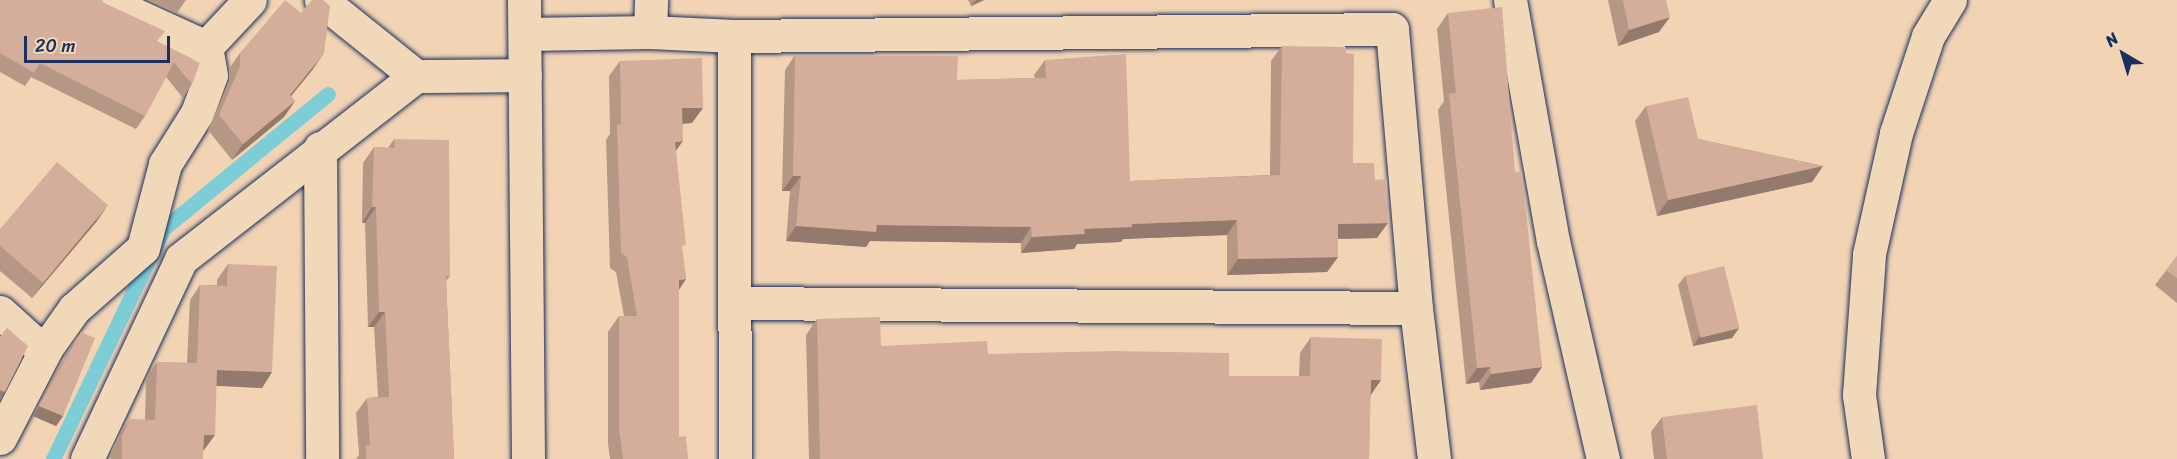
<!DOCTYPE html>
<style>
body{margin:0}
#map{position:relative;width:2177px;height:459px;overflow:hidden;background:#f2d4b5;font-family:Sriracha,sans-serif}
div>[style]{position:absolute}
.stream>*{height:15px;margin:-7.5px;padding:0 7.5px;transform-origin:7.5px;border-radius:7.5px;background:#7dcdd6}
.roads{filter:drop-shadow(0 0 2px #1b2f5e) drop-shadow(0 0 2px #1b2f5e)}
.minor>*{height:33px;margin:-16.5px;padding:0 16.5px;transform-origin:16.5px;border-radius:16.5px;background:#f1d8b8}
.wall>*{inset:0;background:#b69685}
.shaded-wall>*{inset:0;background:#947a6c}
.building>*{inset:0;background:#d4ae9b;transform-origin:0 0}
span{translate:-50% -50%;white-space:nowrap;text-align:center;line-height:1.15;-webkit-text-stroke:6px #f1d8b8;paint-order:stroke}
.north{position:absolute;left:2093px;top:24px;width:60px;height:60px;-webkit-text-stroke:4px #f1d8b8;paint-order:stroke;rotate:322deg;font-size:16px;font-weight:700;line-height:24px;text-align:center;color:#1b2f5e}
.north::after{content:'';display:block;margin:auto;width:21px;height:27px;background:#1b2f5e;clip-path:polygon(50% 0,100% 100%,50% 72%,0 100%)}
.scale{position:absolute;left:24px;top:36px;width:146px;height:27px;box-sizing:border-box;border:3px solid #1b2f5e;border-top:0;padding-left:8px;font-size:18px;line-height:21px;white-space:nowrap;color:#1b2f5e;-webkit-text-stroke:4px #f1d8b8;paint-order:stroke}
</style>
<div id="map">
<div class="stream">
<i style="left:53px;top:459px;width:255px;rotate:-64.4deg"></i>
<i style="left:163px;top:229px;width:213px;rotate:-39.3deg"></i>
</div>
<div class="roads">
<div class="minor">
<i style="left:103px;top:0;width:113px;rotate:24.5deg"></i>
<i style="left:321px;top:0;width:122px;rotate:38.7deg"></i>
<i style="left:524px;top:0;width:459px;rotate:89.5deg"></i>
<i style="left:1510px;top:0;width:245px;rotate:79.9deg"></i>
<i style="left:1553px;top:241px;width:224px;rotate:77.1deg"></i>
<i style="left:650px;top:32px;width:32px;rotate:-88deg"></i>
<i style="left:525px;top:34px;width:125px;rotate:-0.9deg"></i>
<i style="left:650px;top:32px;width:84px;rotate:2.7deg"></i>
<i style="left:734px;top:36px;width:658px;rotate:-0.61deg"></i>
<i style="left:1392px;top:29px;width:280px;rotate:85.1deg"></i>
<i style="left:1416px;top:308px;width:152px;rotate:83.2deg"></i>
<i style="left:734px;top:36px;width:423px;rotate:89.9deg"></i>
<i style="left:320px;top:148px;width:311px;rotate:89.6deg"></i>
<i style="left:735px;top:303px;width:681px;rotate:0.42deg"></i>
<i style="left:0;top:312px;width:42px;rotate:42.1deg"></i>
<i style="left:31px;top:340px;width:17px;rotate:24deg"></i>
<i style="left:0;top:438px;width:102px;rotate:-62.7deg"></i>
<i style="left:47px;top:347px;width:47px;rotate:-54.6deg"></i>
<i style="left:74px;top:309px;width:92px;rotate:-41.5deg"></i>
<i style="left:143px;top:248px;width:87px;rotate:-75.3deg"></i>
<i style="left:165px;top:164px;width:60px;rotate:-57.9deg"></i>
<i style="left:197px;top:113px;width:40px;rotate:-69.8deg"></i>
<i style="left:211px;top:75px;width:28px;rotate:-100deg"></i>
<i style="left:206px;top:47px;width:64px;rotate:-46.9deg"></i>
<i style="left:87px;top:459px;width:221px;rotate:-64.8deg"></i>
<i style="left:181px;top:259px;width:298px;rotate:-37.9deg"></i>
<i style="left:416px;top:76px;width:109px;rotate:-0.5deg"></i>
<i style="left:1868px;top:459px;width:65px;rotate:-98deg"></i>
<i style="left:1859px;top:395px;width:141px;rotate:-85.9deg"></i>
<i style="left:1869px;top:254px;width:124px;rotate:-77.4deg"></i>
<i style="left:1896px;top:133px;width:102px;rotate:-71.7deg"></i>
<i style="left:1928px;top:36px;width:42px;rotate:-58.6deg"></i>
</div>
</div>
<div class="wall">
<i style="clip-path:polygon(0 0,104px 3px,157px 41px,192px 84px,183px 98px,166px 77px,145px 116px,136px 129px,31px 77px,25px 86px,0 72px)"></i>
<i style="clip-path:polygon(148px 0,186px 0,177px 13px)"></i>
<i style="clip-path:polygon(968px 0,984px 0,971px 6px)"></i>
<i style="clip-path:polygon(1608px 0,1666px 0,1659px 32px,1618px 46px)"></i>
<i style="clip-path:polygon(301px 13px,313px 69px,291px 96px,295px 101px,284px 117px,232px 160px,208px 130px,229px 81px,229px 69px,240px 53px)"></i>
<i style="clip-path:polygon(1448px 13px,1515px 172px,1542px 367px,1531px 383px,1480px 390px,1479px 382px,1466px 384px,1438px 110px,1444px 101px,1437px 29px)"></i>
<i style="clip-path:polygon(1282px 46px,1346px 53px,1353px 163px,1377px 238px,1338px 239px,1338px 257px,1327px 272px,1227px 275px,1227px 235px,1123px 239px,1121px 242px,1077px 244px,1074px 249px,1021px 253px,1021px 243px,870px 241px,866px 247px,786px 241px,790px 191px,782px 191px,785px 70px,795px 55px,957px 80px,1035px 78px,1034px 75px,1045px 60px,1130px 181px,1270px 175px,1271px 61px)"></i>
<i style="clip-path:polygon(620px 61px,692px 123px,683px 124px,676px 151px,682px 251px,686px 279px,679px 290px,679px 437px,688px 459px,610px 459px,608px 444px,608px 332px,619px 316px,624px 316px,616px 272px,610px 268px,606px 140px,610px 134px,609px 76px)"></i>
<i style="clip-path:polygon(1646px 106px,1698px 139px,1823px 166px,1812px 182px,1657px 216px,1635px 121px)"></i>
<i style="clip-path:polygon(394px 139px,450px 276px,446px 281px,454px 459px,356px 459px,359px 455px,356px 413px,367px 398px,378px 397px,374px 327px,368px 327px,365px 223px,362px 223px,363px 163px,374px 147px,388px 148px)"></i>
<i style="clip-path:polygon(97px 221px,32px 298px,0 271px,0 229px)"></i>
<i style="clip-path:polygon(2177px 256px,2177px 303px,2155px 285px)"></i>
<i style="clip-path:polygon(228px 264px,272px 372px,262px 388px,216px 386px,204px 450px,203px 450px,203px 459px,111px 459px,111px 451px,119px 435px,130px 419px,145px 420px,146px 378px,157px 362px,187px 363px,190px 300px,200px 285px,217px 285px,217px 280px)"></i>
<i style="clip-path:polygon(1685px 276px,1739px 328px,1732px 338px,1693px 346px,1678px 285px)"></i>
<i style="clip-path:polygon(817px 319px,881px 346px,988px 354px,1229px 376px,1299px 376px,1300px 353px,1311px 337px,1381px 380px,1370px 396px,1369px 459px,809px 459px,806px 335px)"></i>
<i style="clip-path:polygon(81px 332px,63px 416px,56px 426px,33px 416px,74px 341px)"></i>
<i style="clip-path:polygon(1662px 417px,1763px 459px,1654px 459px,1651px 432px)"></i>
</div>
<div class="shaded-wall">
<i style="clip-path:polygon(976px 0,984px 0,971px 6px)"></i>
<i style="clip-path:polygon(1670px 17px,1659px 32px,1618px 46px,1629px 30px)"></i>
<i style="clip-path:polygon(324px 53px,313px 69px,279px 111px,290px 95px)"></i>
<i style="clip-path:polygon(295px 101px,284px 117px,232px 160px,243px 144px)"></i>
<i style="clip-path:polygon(682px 108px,703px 108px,692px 123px,671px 124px)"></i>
<i style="clip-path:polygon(683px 141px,672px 156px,675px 142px)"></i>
<i style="clip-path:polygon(1823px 166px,1812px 182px,1657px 216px,1668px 200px)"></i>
<i style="clip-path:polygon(793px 176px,801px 176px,790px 191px,782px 191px)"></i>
<i style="clip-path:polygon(108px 205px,97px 221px,32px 298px,43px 283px)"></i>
<i style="clip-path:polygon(372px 207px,376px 207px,365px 223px,362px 223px)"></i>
<i style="clip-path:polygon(1237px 220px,1227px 235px,1123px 239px,1121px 242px,1077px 244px,1074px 249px,1021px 253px,1032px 237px,1084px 229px,1132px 224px)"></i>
<i style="clip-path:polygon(1388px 223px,1377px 238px,1327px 239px,1338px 224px)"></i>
<i style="clip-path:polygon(877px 225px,1031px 227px,1021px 243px,870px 241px,866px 247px,786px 241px,796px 226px)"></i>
<i style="clip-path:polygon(1338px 257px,1327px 272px,1227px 275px,1238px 259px)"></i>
<i style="clip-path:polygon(686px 279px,675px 295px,679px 280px)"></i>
<i style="clip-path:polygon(379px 312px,385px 312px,374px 327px,368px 327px)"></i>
<i style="clip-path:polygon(1739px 328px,1732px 338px,1693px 346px,1699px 337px)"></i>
<i style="clip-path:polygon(1490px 367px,1479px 382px,1466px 384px,1477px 368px)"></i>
<i style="clip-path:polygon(1542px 367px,1531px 383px,1480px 390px,1491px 374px)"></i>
<i style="clip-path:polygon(217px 370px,272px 372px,262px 388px,206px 385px)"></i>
<i style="clip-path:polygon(1371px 380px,1381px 380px,1370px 396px)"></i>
<i style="clip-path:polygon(0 390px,5px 392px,0 398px)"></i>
<i style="clip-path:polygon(39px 406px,63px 416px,56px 426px,33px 416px)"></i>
<i style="clip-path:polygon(204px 435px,215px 435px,204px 450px,193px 450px)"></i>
</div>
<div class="building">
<i style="clip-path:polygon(0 0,102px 0,104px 3px,165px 31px,157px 41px,200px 63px,192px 84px,174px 62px,145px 116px,40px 63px,34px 73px,0 53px)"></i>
<i style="clip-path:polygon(285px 0,301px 13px,312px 0,323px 0,330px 6px,324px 53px,290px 95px,295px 101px,243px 144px,219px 115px,240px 66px,240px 53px)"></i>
<i style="clip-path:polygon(1623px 0,1666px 0,1670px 17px,1629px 30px)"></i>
<i style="clip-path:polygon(1502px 7px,1515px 172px,1522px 171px,1542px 367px,1491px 374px,1490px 367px,1477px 368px,1449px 94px,1456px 93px,1448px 13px)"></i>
<i style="clip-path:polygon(1282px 46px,1346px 47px,1346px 53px,1354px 54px,1353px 163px,1374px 163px,1375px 180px,1387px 179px,1388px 223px,1338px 224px,1338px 257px,1238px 259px,1237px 220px,1132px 224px,1132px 227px,1084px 229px,1085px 234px,1032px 237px,1031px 227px,877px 225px,876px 232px,796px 226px,801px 176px,793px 176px,795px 55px,958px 56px,957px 80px,1046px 78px,1045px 60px,1126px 54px,1130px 181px,1280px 175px)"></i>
<i style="clip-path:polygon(702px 58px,703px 108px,682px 108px,683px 141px,675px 142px,686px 245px,682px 246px,686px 279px,679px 280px,679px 437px,686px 436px,688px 459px,623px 459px,619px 428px,619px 316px,637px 316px,627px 257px,621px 253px,617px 125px,621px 124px,620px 61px)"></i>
<i style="clip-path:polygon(1688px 97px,1698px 139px,1823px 166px,1668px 200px,1646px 106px)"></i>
<i style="clip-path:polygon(394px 139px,449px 140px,450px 276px,446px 276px,454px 459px,366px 459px,366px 445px,370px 445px,367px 398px,389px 397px,385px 312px,379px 312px,376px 207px,372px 207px,374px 147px,395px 148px)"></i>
<i style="clip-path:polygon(57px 162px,108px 205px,43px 283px,0 246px,0 229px)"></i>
<i style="clip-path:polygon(2177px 256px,2177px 278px,2166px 270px)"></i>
<i style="clip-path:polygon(228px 264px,277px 266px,272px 372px,217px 370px,215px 435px,204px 435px,203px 459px,122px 459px,122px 436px,130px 419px,155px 420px,157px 362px,197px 363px,200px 285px,227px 286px)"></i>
<i style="left:1724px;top:266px;width:64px;height:40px;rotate:76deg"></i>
<i style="clip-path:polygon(880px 317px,881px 346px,987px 341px,988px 354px,1113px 351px,1229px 353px,1229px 376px,1310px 376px,1311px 337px,1382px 339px,1381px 380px,1371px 380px,1369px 459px,820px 459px,817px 319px)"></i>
<i style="clip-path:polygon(7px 328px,28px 346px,5px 392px,0 390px,0 337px)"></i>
<i style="clip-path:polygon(81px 332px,95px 338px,63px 416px,39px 406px)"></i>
<i style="clip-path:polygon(1757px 405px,1763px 459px,1667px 459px,1662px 417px)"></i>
</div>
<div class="north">N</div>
<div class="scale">20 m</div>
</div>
